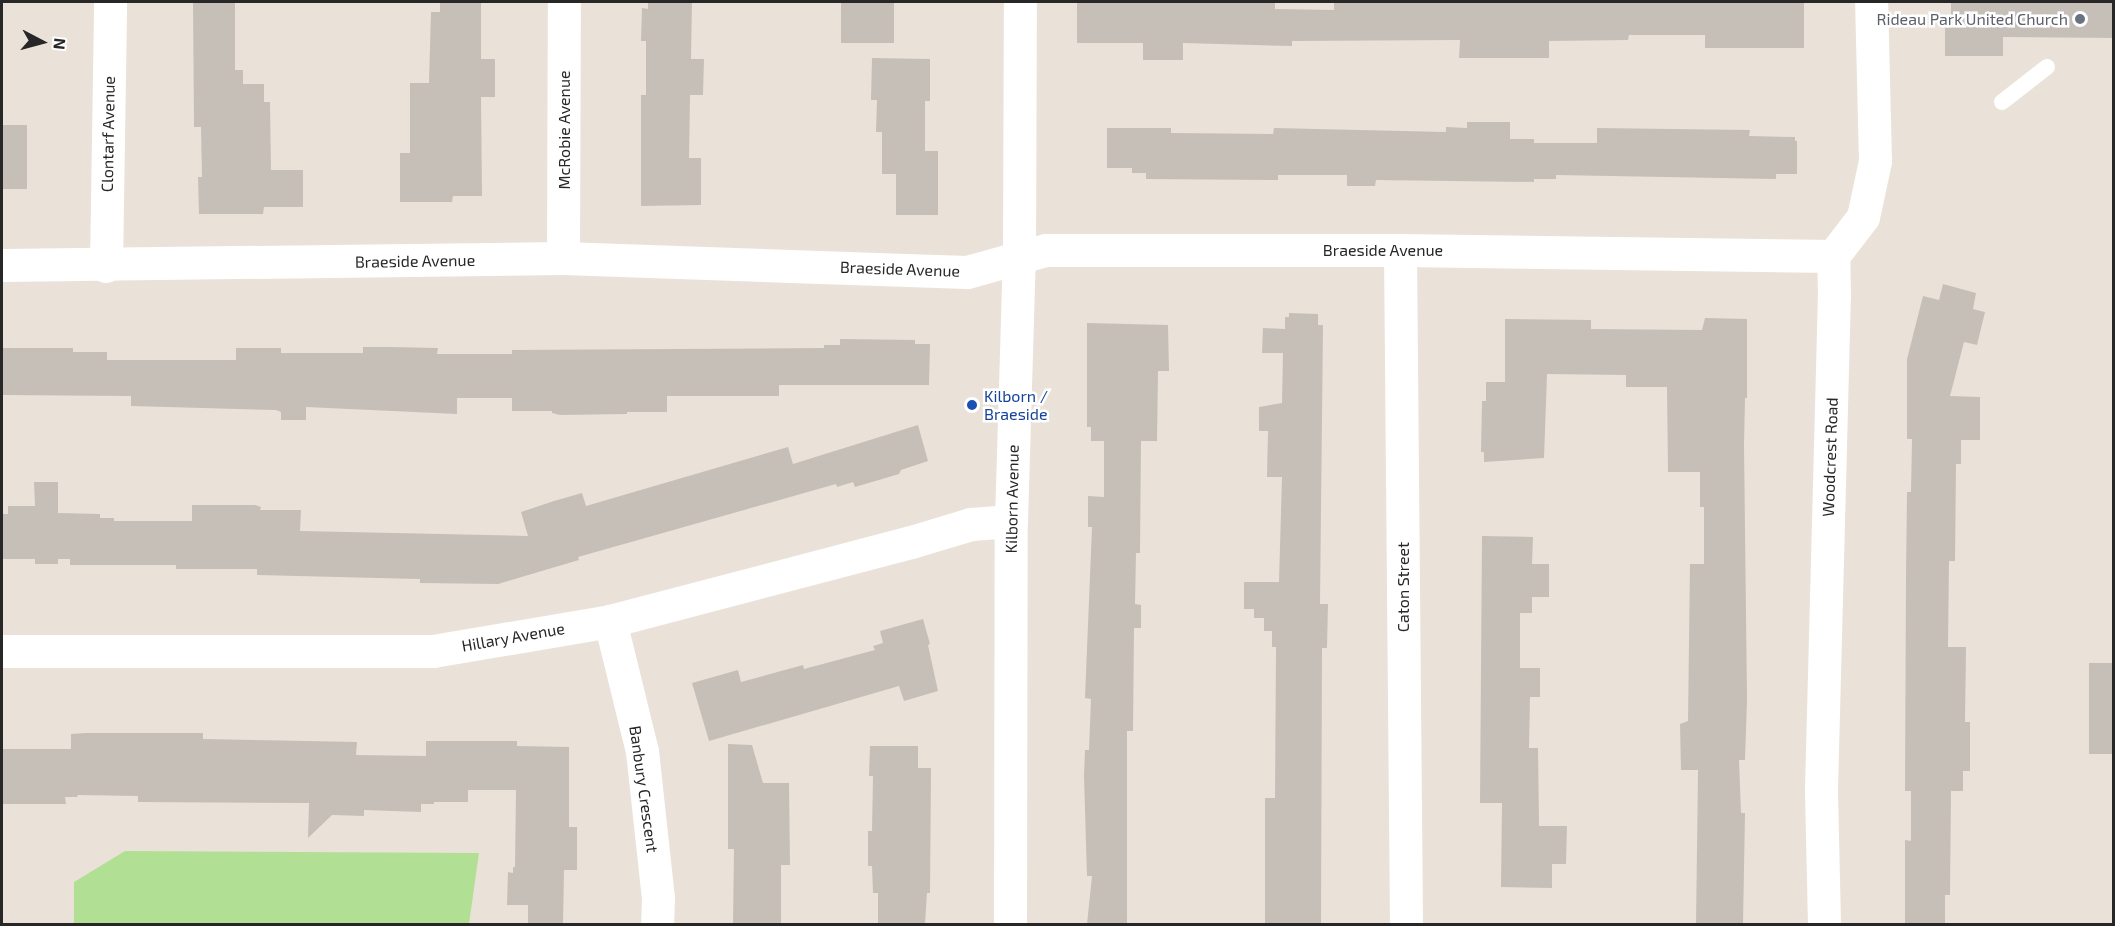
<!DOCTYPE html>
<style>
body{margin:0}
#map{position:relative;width:2115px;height:926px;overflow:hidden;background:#eae2d8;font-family:"Exo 2",sans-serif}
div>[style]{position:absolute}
.green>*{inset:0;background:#b1e095}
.building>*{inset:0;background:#c5bfb8;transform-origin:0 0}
.service>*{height:16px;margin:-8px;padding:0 8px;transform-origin:8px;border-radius:8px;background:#fff}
.minor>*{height:33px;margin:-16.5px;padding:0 16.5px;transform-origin:16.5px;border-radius:16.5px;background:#fff}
.tertiary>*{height:33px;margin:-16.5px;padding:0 16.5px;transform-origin:16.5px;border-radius:16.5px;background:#fff}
.dots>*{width:16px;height:16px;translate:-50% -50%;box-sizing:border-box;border:3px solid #fff;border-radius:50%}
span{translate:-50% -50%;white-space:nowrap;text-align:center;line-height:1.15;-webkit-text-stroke:5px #fff;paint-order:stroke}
.worship-label{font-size:16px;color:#5b616d}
.right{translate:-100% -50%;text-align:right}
.street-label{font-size:16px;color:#272727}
.transit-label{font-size:16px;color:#164399}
.left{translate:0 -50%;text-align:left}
.frame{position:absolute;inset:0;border:3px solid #272727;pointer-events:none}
.north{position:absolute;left:12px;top:12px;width:60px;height:60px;-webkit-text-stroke:4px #fff;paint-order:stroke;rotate:96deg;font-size:16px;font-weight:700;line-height:24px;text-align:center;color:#272727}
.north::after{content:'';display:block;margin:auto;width:21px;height:27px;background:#272727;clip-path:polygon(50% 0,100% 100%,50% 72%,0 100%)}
</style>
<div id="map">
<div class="green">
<i style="clip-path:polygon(125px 851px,479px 853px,469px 924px,74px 924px,74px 882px)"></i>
</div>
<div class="building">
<i style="clip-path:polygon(193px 2px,235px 2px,235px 70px,243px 70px,243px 84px,264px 84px,264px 102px,270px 102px,271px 170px,303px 170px,303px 207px,264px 207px,263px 214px,199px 214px,198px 177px,202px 177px,201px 127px,194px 127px)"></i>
<i style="clip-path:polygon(440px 2px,481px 2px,481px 59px,495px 59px,495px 97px,481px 97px,482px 196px,453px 196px,452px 202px,400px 202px,400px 153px,410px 153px,410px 83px,429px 83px,431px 12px,440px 12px)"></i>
<i style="clip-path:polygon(648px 2px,692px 2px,691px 59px,704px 59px,703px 95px,690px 95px,689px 158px,701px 158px,701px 205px,641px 206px,641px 95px,646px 95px,646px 41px,641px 41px,642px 8px,648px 9px)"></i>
<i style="left:841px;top:2px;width:53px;height:41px"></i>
<i style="clip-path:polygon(1077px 2px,1275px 2px,1275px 9px,1334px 10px,1334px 2px,1804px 2px,1804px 48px,1705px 48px,1705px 35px,1629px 35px,1628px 40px,1549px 41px,1549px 58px,1459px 58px,1460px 40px,1292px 41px,1292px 46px,1183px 43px,1183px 60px,1143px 60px,1143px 43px,1077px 43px)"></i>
<i style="clip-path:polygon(1951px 2px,2114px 2px,2114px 38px,2003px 37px,2003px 56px,1945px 56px,1945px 17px,1951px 17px)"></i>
<i style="clip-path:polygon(872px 58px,930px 59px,930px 101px,925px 101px,925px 151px,938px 151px,938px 215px,896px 215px,896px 174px,882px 174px,882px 132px,876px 132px,877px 100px,871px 100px)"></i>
<i style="clip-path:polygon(1467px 122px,1510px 122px,1510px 139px,1534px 139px,1534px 143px,1597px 143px,1597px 128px,1750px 130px,1749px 136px,1795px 137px,1795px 141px,1797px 141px,1797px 174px,1776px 174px,1776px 179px,1556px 175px,1556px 179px,1534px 179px,1534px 182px,1376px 180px,1375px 186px,1347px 186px,1347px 175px,1278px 175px,1278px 180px,1146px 179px,1146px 173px,1132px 173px,1132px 168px,1107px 168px,1107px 128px,1171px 128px,1171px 133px,1273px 134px,1274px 128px,1446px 132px,1446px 127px,1467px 128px)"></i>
<i style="left:2px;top:125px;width:25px;height:64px"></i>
<i style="clip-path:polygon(1943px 284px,1976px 293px,1973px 309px,1985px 312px,1977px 345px,1964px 342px,1950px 396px,1980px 397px,1980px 440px,1961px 440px,1961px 464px,1956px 464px,1955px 561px,1949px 561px,1948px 647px,1966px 647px,1965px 722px,1970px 722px,1970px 771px,1963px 771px,1963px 791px,1951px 791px,1950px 895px,1945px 895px,1945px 924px,1905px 924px,1905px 840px,1911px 841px,1911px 791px,1905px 791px,1906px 574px,1907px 492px,1911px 492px,1912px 439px,1907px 439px,1907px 359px,1923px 296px,1939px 300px)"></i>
<i style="clip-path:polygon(1289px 313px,1318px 314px,1318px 325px,1323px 325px,1320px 604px,1328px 604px,1327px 648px,1322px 648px,1321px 924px,1265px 924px,1265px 798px,1275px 798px,1276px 647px,1272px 647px,1272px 631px,1264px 631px,1264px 618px,1254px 618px,1254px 609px,1244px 609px,1244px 582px,1279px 582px,1282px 477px,1267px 477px,1268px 431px,1259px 431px,1259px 407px,1282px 403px,1283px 353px,1262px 353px,1263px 328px,1285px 329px,1285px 317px,1289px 317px)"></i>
<i style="clip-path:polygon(1705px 318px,1747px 319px,1747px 398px,1745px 398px,1744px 445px,1747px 699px,1745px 760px,1739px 760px,1741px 813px,1745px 813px,1743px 924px,1696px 924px,1698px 770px,1681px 770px,1680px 724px,1688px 721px,1690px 564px,1704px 564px,1704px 507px,1700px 507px,1700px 472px,1668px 472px,1667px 387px,1626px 387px,1626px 375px,1547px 374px,1544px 458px,1484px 462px,1484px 452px,1481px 452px,1482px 401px,1486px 401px,1486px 382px,1505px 382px,1505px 319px,1591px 320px,1591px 329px,1702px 330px)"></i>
<i style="clip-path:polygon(1087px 323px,1168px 325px,1169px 371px,1158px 371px,1157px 441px,1141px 441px,1140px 553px,1136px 553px,1135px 604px,1141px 605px,1141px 628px,1134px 628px,1133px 731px,1127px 731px,1127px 924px,1087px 924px,1092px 876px,1087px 876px,1084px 776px,1085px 750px,1089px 750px,1091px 699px,1085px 698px,1092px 527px,1088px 527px,1088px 496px,1104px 497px,1104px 441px,1091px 441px,1091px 427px,1087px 427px)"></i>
<i style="clip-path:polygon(840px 339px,915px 340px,915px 344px,930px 344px,929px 385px,779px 385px,779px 396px,667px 396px,667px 412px,627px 412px,627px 414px,560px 415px,552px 413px,552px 411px,512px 411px,512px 398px,457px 398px,457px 414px,306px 407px,306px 420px,281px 420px,281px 412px,276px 410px,131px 406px,131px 396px,2px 395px,2px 348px,73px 348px,73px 352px,107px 352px,107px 360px,236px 360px,236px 348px,281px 348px,281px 353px,363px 353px,363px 347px,391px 347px,438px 348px,437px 354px,512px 354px,512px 350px,824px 348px,824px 345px,840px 345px)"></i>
<i style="clip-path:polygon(918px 425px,928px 461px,901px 470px,899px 474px,855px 487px,853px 482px,837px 487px,836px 484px,578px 557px,579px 560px,498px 584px,420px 583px,420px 579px,257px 575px,257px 569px,176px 569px,176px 565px,70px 565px,70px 559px,58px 559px,58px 564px,35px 564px,35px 559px,2px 559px,2px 514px,8px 514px,8px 506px,35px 506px,34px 482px,58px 482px,58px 513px,100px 514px,100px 518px,114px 518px,114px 521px,192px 521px,192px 505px,255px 505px,261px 507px,260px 510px,301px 510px,300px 531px,528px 536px,521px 512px,554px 501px,582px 493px,586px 506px,788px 447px,793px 464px)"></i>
<i style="clip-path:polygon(1482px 536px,1533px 537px,1532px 564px,1549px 564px,1549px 597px,1532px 597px,1532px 613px,1520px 613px,1520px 668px,1540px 668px,1540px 697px,1530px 697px,1529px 748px,1538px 748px,1539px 826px,1567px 826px,1566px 864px,1552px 864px,1552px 888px,1501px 887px,1502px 803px,1480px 803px)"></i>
<i style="clip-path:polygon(923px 619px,930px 644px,928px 645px,938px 691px,904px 701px,899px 686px,709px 741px,692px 683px,738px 670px,741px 682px,803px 665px,804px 669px,875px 650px,873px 646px,883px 643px,880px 631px)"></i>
<i style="left:2089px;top:663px;width:25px;height:91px"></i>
<i style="clip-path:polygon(85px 733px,203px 733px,203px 739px,357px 742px,356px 755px,426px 756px,426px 741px,517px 741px,517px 746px,569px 747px,569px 827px,577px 827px,577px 870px,564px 870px,563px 924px,528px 924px,528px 905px,507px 905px,508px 872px,513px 873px,513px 867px,515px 867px,516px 790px,468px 790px,468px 802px,434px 802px,434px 804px,421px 804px,421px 812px,364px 810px,364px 816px,332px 815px,308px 838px,309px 803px,138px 802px,138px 796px,78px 795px,77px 797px,65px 797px,66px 804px,2px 804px,2px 749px,71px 749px,71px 734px)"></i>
<i style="clip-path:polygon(728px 744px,752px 745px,763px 783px,789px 783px,790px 865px,781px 865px,781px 924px,733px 924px,734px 849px,728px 849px)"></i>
<i style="clip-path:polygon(870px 746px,918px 746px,918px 768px,931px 768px,930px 893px,927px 893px,925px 924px,878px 924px,878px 893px,873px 893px,872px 866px,868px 866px,868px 831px,872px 831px,873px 776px,869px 776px)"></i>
</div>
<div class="service">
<i style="left:2002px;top:102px;width:57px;rotate:-37.9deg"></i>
</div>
<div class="minor">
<i style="left:1400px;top:250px;width:674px;rotate:89.49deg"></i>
<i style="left:563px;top:258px;width:256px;rotate:-89.8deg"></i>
<i style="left:2px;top:265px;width:561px;rotate:-0.71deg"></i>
<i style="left:563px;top:258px;width:404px;rotate:2deg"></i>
<i style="left:967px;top:272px;width:82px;rotate:-15.6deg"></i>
<i style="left:1046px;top:250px;width:354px"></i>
<i style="left:1400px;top:250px;width:433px;rotate:0.8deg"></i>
<i style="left:106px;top:266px;width:264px;rotate:-89.1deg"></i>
<i style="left:610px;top:621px;width:134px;rotate:76.2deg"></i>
<i style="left:642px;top:751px;width:148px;rotate:83.8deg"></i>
<i style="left:658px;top:898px;width:26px;rotate:92deg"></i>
<i style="left:2px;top:651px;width:431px"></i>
<i style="left:433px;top:651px;width:180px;rotate:-9.6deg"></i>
<i style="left:610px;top:621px;width:311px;rotate:-14.7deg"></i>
<i style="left:911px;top:542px;width:63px;rotate:-16.7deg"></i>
<i style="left:971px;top:524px;width:40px;rotate:-4.3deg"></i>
<i style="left:1824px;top:924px;width:135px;rotate:-91.3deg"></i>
<i style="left:1821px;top:789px;width:494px;rotate:-88.5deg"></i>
<i style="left:1834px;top:295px;width:39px;rotate:-91deg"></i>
<i style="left:1833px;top:256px;width:49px;rotate:-52.4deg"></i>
<i style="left:1863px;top:217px;width:57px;rotate:-77.9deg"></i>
<i style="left:1875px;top:161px;width:159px;rotate:-91.4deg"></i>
</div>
<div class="tertiary">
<i style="left:1010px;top:924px;width:403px;rotate:-89.9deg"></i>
<i style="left:1011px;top:521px;width:264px;rotate:-88.3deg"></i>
<i style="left:1019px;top:257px;width:255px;rotate:-89.8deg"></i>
</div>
<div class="dots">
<i style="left:2080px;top:19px;background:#6b7280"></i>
<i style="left:972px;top:405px;background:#1a4fb4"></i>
</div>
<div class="worship-label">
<span class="right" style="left:2068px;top:19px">Rideau Park United Church</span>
</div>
<div class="street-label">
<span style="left:564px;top:130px;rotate:-90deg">McRobie Avenue</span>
<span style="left:108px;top:134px;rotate:-89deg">Clontarf Avenue</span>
<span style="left:1383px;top:250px">Braeside Avenue</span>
<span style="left:415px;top:261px;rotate:-1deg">Braeside Avenue</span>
<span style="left:900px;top:269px;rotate:2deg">Braeside Avenue</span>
<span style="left:1830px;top:457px;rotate:-88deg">Woodcrest Road</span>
<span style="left:1012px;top:499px;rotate:-89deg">Kilborn Avenue</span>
<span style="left:1403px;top:587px;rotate:-90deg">Caton Street</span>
<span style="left:513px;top:637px;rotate:-10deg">Hillary Avenue</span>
<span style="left:644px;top:789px;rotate:82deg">Banbury Crescent</span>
</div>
<div class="transit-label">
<span class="left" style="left:984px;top:405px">Kilborn /<br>Braeside</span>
</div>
<div class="frame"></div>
<div class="north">N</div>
</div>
